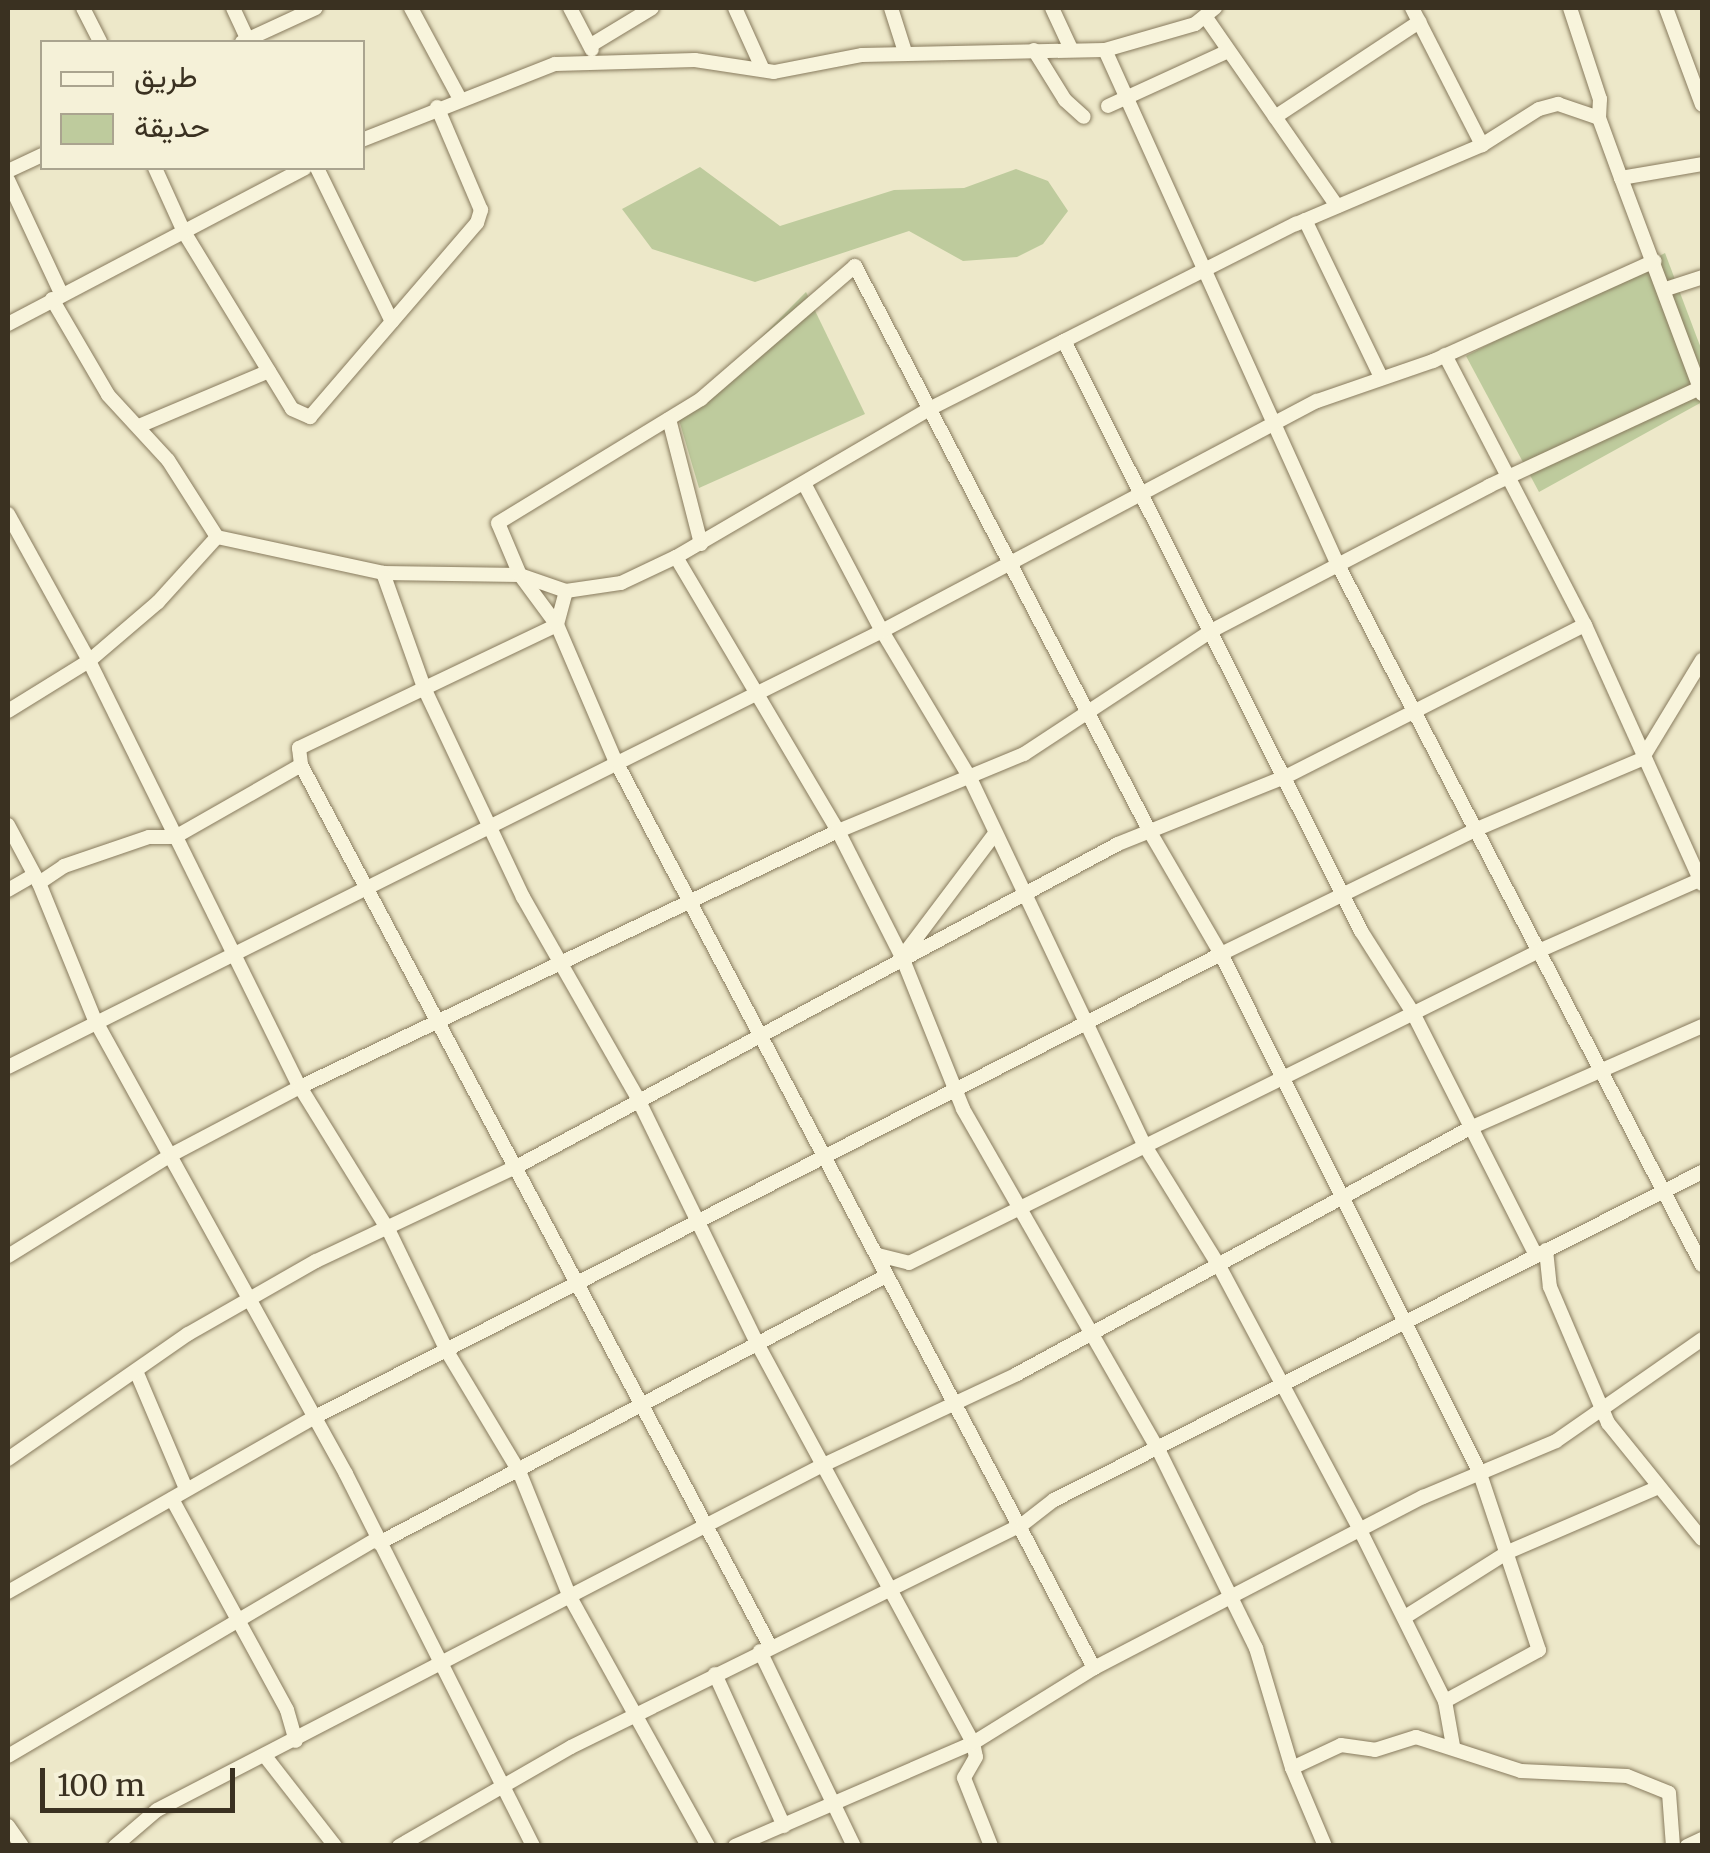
<!DOCTYPE html>
<meta charset="utf-8">
<style>
body{margin:0}
#map{position:relative;width:1710px;height:1853px;overflow:hidden;background:#ede8c9;font-family:Merriweather,Vazirmatn,serif}
div>[style]{position:absolute}
.green>*{inset:0;background:#becb9d}
.roads{filter:drop-shadow(0 0 2px #887b5e) drop-shadow(0 0 2px #887b5e)}
.minor>*{height:14px;margin:-7px;padding:0 7px;transform-origin:7px;border-radius:7px;background:#f8f4dc}
span{translate:-50% -50%;white-space:nowrap;text-align:center;line-height:1.15;-webkit-text-stroke:8px #f5f1d8;paint-order:stroke}
.frame{position:absolute;inset:0;border:10px solid #3a3121;pointer-events:none}
.legend{position:absolute;left:40px;top:40px;width:325px;height:130px;box-sizing:border-box;background:#f5f1d8;border:2px solid #aaa48f;margin:0;padding:12px 18px;list-style:none;font-size:30px;color:#3a3121}
.legend li{display:flex;align-items:center;gap:20px;height:50px}
.legend b{width:50px;border:2px solid #aaa48f}
.scale{position:absolute;left:40px;top:1768px;width:195px;height:45px;box-sizing:border-box;border:5px solid #3a3121;border-top:0;padding-left:12px;font-size:30px;line-height:35px;white-space:nowrap;color:#3a3121;-webkit-text-stroke:8px #f5f1d8;paint-order:stroke}
</style>
<div id="map">
<div class="green">
<i style="clip-path:polygon(700px 167px,780px 226px,894px 190px,964px 188px,1016px 169px,1048px 181px,1068px 211px,1043px 244px,1017px 257px,963px 261px,909px 231px,755px 282px,652px 249px,622px 209px)"></i>
<i style="clip-path:polygon(1665px 253px,1702px 351px,1702px 402px,1539px 492px,1466px 356px)"></i>
<i style="clip-path:polygon(806px 292px,865px 414px,699px 488px,679px 420px)"></i>
</div>
<div class="roads">
<div class="minor">
<i style="left:83px;top:8px;width:38px;rotate:63deg"></i>
<i style="left:233px;top:8px;width:38px;rotate:65deg"></i>
<i style="left:411px;top:8px;width:101px;rotate:61.7deg"></i>
<i style="left:570px;top:8px;width:47px;rotate:62.4deg"></i>
<i style="left:735px;top:8px;width:68px;rotate:65.7deg"></i>
<i style="left:891px;top:8px;width:46px;rotate:72.3deg"></i>
<i style="left:1052px;top:8px;width:45px;rotate:65.1deg"></i>
<i style="left:1412px;top:8px;width:154px;rotate:62.9deg"></i>
<i style="left:1570px;top:8px;width:96px;rotate:71.8deg"></i>
<i style="left:1600px;top:99px;width:19px;rotate:93deg"></i>
<i style="left:1666px;top:8px;width:103px;rotate:69.6deg"></i>
<i style="left:1207px;top:19px;width:228px;rotate:55.2deg"></i>
<i style="left:242px;top:42px;width:81px;rotate:-24.7deg"></i>
<i style="left:591px;top:45px;width:71px;rotate:-31.2deg"></i>
<i style="left:1034px;top:50px;width:59px;rotate:58.2deg"></i>
<i style="left:1065px;top:100px;width:25px;rotate:42deg"></i>
<i style="left:1105px;top:50px;width:565px;rotate:65.66deg"></i>
<i style="left:1338px;top:565px;width:789px;rotate:62.53deg"></i>
<i style="left:1108px;top:106px;width:132px;rotate:-24.6deg"></i>
<i style="left:1275px;top:117px;width:173px;rotate:-33.4deg"></i>
<i style="left:362px;top:140px;width:207px;rotate:-21.5deg"></i>
<i style="left:555px;top:64px;width:140px;rotate:-1.6deg"></i>
<i style="left:695px;top:60px;width:80px;rotate:8.6deg"></i>
<i style="left:774px;top:72px;width:90px;rotate:-10.9deg"></i>
<i style="left:862px;top:55px;width:243px;rotate:-1.2deg"></i>
<i style="left:1105px;top:50px;width:94px;rotate:-16.1deg"></i>
<i style="left:1195px;top:24px;width:26px;rotate:-39deg"></i>
<i style="left:155px;top:168px;width:70px;rotate:65.6deg"></i>
<i style="left:184px;top:232px;width:207px;rotate:58.6deg"></i>
<i style="left:292px;top:409px;width:20px;rotate:24deg"></i>
<i style="left:310px;top:417px;width:256px;rotate:-49.3deg"></i>
<i style="left:477px;top:223px;width:14px;rotate:-73deg"></i>
<i style="left:481px;top:210px;width:112px;rotate:-113.1deg"></i>
<i style="left:317px;top:168px;width:171px;rotate:64deg"></i>
<i style="left:8px;top:171px;width:38px;rotate:-25deg"></i>
<i style="left:1621px;top:178px;width:231px;rotate:69.4deg"></i>
<i style="left:8px;top:180px;width:125px;rotate:64.9deg"></i>
<i style="left:1305px;top:220px;width:174px;rotate:64.2deg"></i>
<i style="left:1666px;top:289px;width:38px;rotate:-18deg"></i>
<i style="left:52px;top:299px;width:111px;rotate:59.7deg"></i>
<i style="left:108px;top:395px;width:88px;rotate:47.3deg"></i>
<i style="left:168px;top:460px;width:91px;rotate:57.5deg"></i>
<i style="left:217px;top:537px;width:170px;rotate:12.2deg"></i>
<i style="left:383px;top:573px;width:137px;rotate:0.8deg"></i>
<i style="left:520px;top:575px;width:49px;rotate:19.2deg"></i>
<i style="left:566px;top:591px;width:56px;rotate:-8.3deg"></i>
<i style="left:621px;top:583px;width:61px;rotate:-25.3deg"></i>
<i style="left:676px;top:557px;width:298px;rotate:-30.3deg"></i>
<i style="left:933px;top:407px;width:407px;rotate:-26.8deg"></i>
<i style="left:1296px;top:224px;width:202px;rotate:-23deg"></i>
<i style="left:1482px;top:145px;width:67px;rotate:-32.3deg"></i>
<i style="left:1539px;top:109px;width:20px;rotate:-15deg"></i>
<i style="left:1558px;top:104px;width:43px;rotate:18.9deg"></i>
<i style="left:1599px;top:118px;width:64px;rotate:69.9deg"></i>
<i style="left:1621px;top:178px;width:82px;rotate:-9.8deg"></i>
<i style="left:8px;top:324px;width:335px;rotate:-27.7deg"></i>
<i style="left:1064px;top:341px;width:661px;rotate:63.28deg"></i>
<i style="left:1361px;top:931px;width:97px;rotate:57.6deg"></i>
<i style="left:1413px;top:1013px;width:271px;rotate:63.1deg"></i>
<i style="left:1445px;top:355px;width:304px;rotate:62.6deg"></i>
<i style="left:1585px;top:625px;width:284px;rotate:65.7deg"></i>
<i style="left:669px;top:419px;width:129px;rotate:75.6deg"></i>
<i style="left:139px;top:426px;width:141px;rotate:-22.9deg"></i>
<i style="left:806px;top:487px;width:163px;rotate:62.2deg"></i>
<i style="left:882px;top:631px;width:171px;rotate:59.1deg"></i>
<i style="left:970px;top:778px;width:407px;rotate:64.6deg"></i>
<i style="left:1145px;top:1146px;width:139px;rotate:58.3deg"></i>
<i style="left:1218px;top:1264px;width:302px;rotate:61.9deg"></i>
<i style="left:1360px;top:1530px;width:191px;rotate:63.6deg"></i>
<i style="left:1445px;top:1701px;width:46px;rotate:79.9deg"></i>
<i style="left:8px;top:514px;width:168px;rotate:61.1deg"></i>
<i style="left:89px;top:661px;width:475px;rotate:63.7deg"></i>
<i style="left:300px;top:1087px;width:169px;rotate:58.3deg"></i>
<i style="left:389px;top:1231px;width:136px;rotate:64.2deg"></i>
<i style="left:448px;top:1353px;width:138px;rotate:59deg"></i>
<i style="left:519px;top:1471px;width:136px;rotate:68deg"></i>
<i style="left:570px;top:1597px;width:285px;rotate:61deg"></i>
<i style="left:676px;top:557px;width:318px;rotate:59.4deg"></i>
<i style="left:838px;top:831px;width:141px;rotate:63.1deg"></i>
<i style="left:902px;top:957px;width:164px;rotate:68.1deg"></i>
<i style="left:963px;top:1109px;width:394px;rotate:60.2deg"></i>
<i style="left:1159px;top:1451px;width:220px;rotate:63.8deg"></i>
<i style="left:1256px;top:1648px;width:125px;rotate:73.3deg"></i>
<i style="left:1292px;top:1768px;width:85px;rotate:67.1deg"></i>
<i style="left:383px;top:573px;width:124px;rotate:70.3deg"></i>
<i style="left:425px;top:690px;width:229px;rotate:64.7deg"></i>
<i style="left:523px;top:897px;width:230px;rotate:60.3deg"></i>
<i style="left:637px;top:1097px;width:276px;rotate:64deg"></i>
<i style="left:758px;top:1345px;width:452px;rotate:61.6deg"></i>
<i style="left:973px;top:1743px;width:14px;rotate:78deg"></i>
<i style="left:976px;top:1757px;width:24px;rotate:120deg"></i>
<i style="left:964px;top:1778px;width:73px;rotate:68.3deg"></i>
<i style="left:566px;top:591px;width:35px;rotate:105deg"></i>
<i style="left:557px;top:625px;width:286px;rotate:154.5deg"></i>
<i style="left:299px;top:748px;width:17px;rotate:83deg"></i>
<i style="left:301px;top:765px;width:998px;rotate:61.97deg"></i>
<i style="left:8px;top:711px;width:95px;rotate:-31.7deg"></i>
<i style="left:89px;top:661px;width:91px;rotate:-40.5deg"></i>
<i style="left:158px;top:602px;width:88px;rotate:-47.8deg"></i>
<i style="left:8px;top:825px;width:66px;rotate:61.9deg"></i>
<i style="left:39px;top:883px;width:148px;rotate:67.8deg"></i>
<i style="left:95px;top:1020px;width:519px;rotate:61.06deg"></i>
<i style="left:346px;top:1474px;width:416px;rotate:63.3deg"></i>
<i style="left:39px;top:883px;width:30px;rotate:-34deg"></i>
<i style="left:64px;top:866px;width:90px;rotate:-18.8deg"></i>
<i style="left:149px;top:837px;width:26px"></i>
<i style="left:175px;top:837px;width:145px;rotate:-29.7deg"></i>
<i style="left:8px;top:890px;width:28px;rotate:-30deg"></i>
<i style="left:905px;top:953px;width:148px;rotate:-53deg"></i>
<i style="left:8px;top:1067px;width:977px;rotate:-26.51deg"></i>
<i style="left:882px;top:631px;width:492px;rotate:-27.9deg"></i>
<i style="left:1317px;top:401px;width:123px;rotate:-19deg"></i>
<i style="left:1433px;top:361px;width:243px;rotate:-24.3deg"></i>
<i style="left:1546px;top:1250px;width:37px;rotate:84deg"></i>
<i style="left:1550px;top:1287px;width:148px;rotate:66.9deg"></i>
<i style="left:1608px;top:1423px;width:149px;rotate:51deg"></i>
<i style="left:878px;top:1255px;width:32px;rotate:14deg"></i>
<i style="left:909px;top:1263px;width:707px;rotate:-26.35deg"></i>
<i style="left:1543px;top:949px;width:174px;rotate:-23.8deg"></i>
<i style="left:8px;top:1256px;width:192px;rotate:-31.8deg"></i>
<i style="left:171px;top:1155px;width:146px;rotate:-27.8deg"></i>
<i style="left:300px;top:1087px;width:596px;rotate:-25.45deg"></i>
<i style="left:838px;top:831px;width:201px;rotate:-22.5deg"></i>
<i style="left:1024px;top:754px;width:224px;rotate:-33.3deg"></i>
<i style="left:1211px;top:631px;width:314px;rotate:-27.5deg"></i>
<i style="left:1489px;top:486px;width:233px;rotate:-24.9deg"></i>
<i style="left:136px;top:1371px;width:128px;rotate:67deg"></i>
<i style="left:8px;top:1459px;width:219px;rotate:-34.8deg"></i>
<i style="left:188px;top:1334px;width:147px;rotate:-29.7deg"></i>
<i style="left:316px;top:1261px;width:221px;rotate:-25.2deg"></i>
<i style="left:516px;top:1167px;width:683px;rotate:-28.22deg"></i>
<i style="left:1118px;top:844px;width:180px;rotate:-21.9deg"></i>
<i style="left:1285px;top:777px;width:336px;rotate:-26.9deg"></i>
<i style="left:172px;top:1499px;width:240px;rotate:61.4deg"></i>
<i style="left:287px;top:1710px;width:32px;rotate:74deg"></i>
<i style="left:379px;top:1543px;width:571px;rotate:-27.78deg"></i>
<i style="left:8px;top:1592px;width:353px;rotate:-29.7deg"></i>
<i style="left:315px;top:1417px;width:1017px;rotate:-27.07deg"></i>
<i style="left:1221px;top:954px;width:285px;rotate:-26deg"></i>
<i style="left:1477px;top:829px;width:179px;rotate:-23deg"></i>
<i style="left:1642px;top:759px;width:116px;rotate:-58.8deg"></i>
<i style="left:1405px;top:1617px;width:122px;rotate:-32.3deg"></i>
<i style="left:1508px;top:1552px;width:164px;rotate:-23.3deg"></i>
<i style="left:760px;top:1651px;width:216px;rotate:64.3deg"></i>
<i style="left:1094px;top:1668px;width:1027px;rotate:-117.81deg"></i>
<i style="left:615px;top:760px;width:147px;rotate:-113.2deg"></i>
<i style="left:557px;top:625px;width:62px;rotate:-126.5deg"></i>
<i style="left:520px;top:575px;width:56px;rotate:-112.9deg"></i>
<i style="left:498px;top:523px;width:238px;rotate:-31.4deg"></i>
<i style="left:701px;top:399px;width:203px;rotate:-40.8deg"></i>
<i style="left:855px;top:266px;width:638px;rotate:62.47deg"></i>
<i style="left:1150px;top:832px;width:141px;rotate:59.8deg"></i>
<i style="left:1221px;top:954px;width:578px;rotate:63.48deg"></i>
<i style="left:1479px;top:1471px;width:189px;rotate:71.5deg"></i>
<i style="left:1539px;top:1650px;width:107px;rotate:151.5deg"></i>
<i style="left:715px;top:1674px;width:167px;rotate:65.6deg"></i>
<i style="left:8px;top:1756px;width:428px;rotate:-30.5deg"></i>
<i style="left:265px;top:1756px;width:114px;rotate:52.1deg"></i>
<i style="left:1292px;top:1768px;width:54px;rotate:-25.1deg"></i>
<i style="left:1341px;top:1745px;width:34px;rotate:8deg"></i>
<i style="left:1375px;top:1750px;width:43px;rotate:-17.6deg"></i>
<i style="left:1416px;top:1737px;width:110px;rotate:17.9deg"></i>
<i style="left:1521px;top:1771px;width:106px;rotate:2.7deg"></i>
<i style="left:1627px;top:1776px;width:45px;rotate:22deg"></i>
<i style="left:1669px;top:1793px;width:53px;rotate:85.7deg"></i>
<i style="left:8px;top:1826px;width:24px;rotate:55deg"></i>
<i style="left:115px;top:1846px;width:55px;rotate:-40.6deg"></i>
<i style="left:157px;top:1810px;width:748px;rotate:-27.39deg"></i>
<i style="left:821px;top:1466px;width:217px;rotate:-25.1deg"></i>
<i style="left:1017px;top:1374px;width:515px;rotate:-28.5deg"></i>
<i style="left:1470px;top:1128px;width:253px;rotate:-23.7deg"></i>
<i style="left:399px;top:1846px;width:198px;rotate:-29.9deg"></i>
<i style="left:571px;top:1747px;width:504px;rotate:-26.26deg"></i>
<i style="left:1023px;top:1524px;width:39px;rotate:-38deg"></i>
<i style="left:1054px;top:1500px;width:726px;rotate:-26.85deg"></i>
<i style="left:735px;top:1846px;width:259px;rotate:-23.4deg"></i>
<i style="left:973px;top:1743px;width:142px;rotate:-31.8deg"></i>
<i style="left:1094px;top:1668px;width:371px;rotate:-27.5deg"></i>
<i style="left:1423px;top:1497px;width:144px;rotate:-22.8deg"></i>
<i style="left:1556px;top:1441px;width:178px;rotate:-34.9deg"></i>
<i style="left:1687px;top:1846px;width:17px;rotate:-25deg"></i>
</div>
</div>
<div class="frame"></div>
<ul class="legend">
<li><b style="height:12px;background:#f8f4dc"></b>طريق</li>
<li><b style="height:28px;background:#becb9d"></b>حديقة</li>
</ul>
<div class="scale">100 m</div>
</div>
